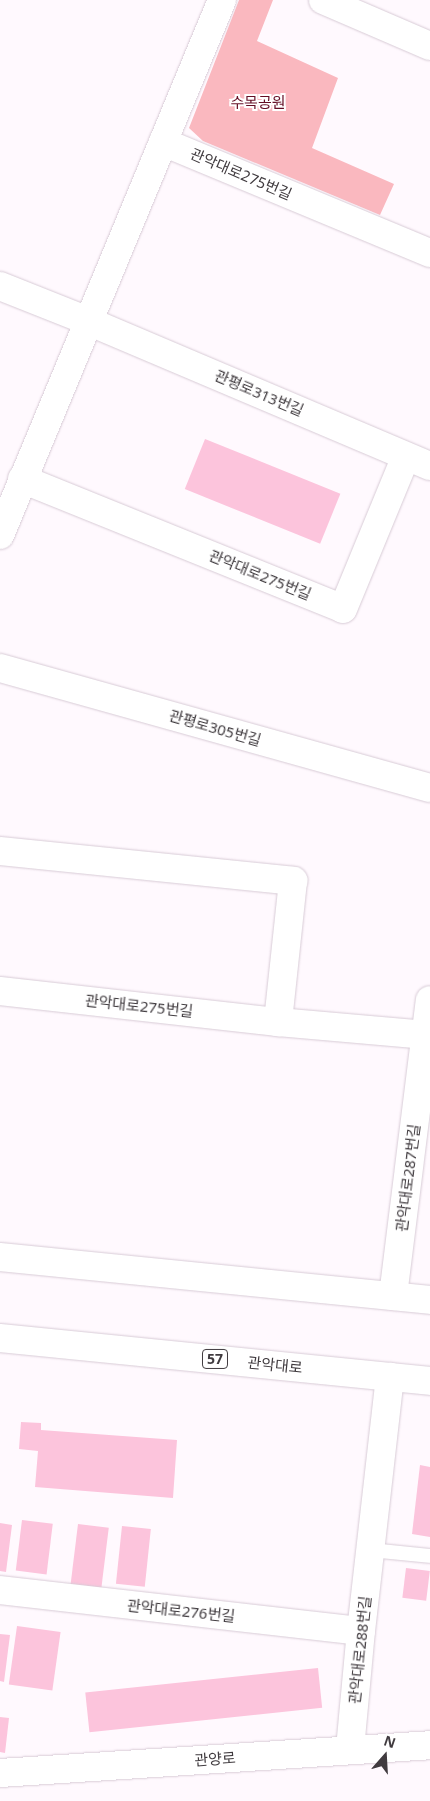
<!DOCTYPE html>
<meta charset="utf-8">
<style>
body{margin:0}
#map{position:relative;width:430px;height:1801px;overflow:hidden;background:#fff9fe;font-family:"Noto Sans","Noto Sans KR",sans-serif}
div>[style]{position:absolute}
.green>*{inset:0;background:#fab8bf}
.building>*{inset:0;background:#fcc4dc;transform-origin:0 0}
.roads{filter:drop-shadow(0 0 1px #d8cbd6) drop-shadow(0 0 1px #d8cbd6)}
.service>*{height:14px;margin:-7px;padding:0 7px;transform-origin:7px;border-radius:7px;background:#fff}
.minor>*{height:28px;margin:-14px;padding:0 14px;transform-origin:14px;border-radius:14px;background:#fff}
.tertiary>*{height:28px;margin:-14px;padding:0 14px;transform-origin:14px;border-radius:14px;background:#fff}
.primary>*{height:28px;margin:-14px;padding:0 14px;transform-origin:14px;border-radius:14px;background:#fff}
span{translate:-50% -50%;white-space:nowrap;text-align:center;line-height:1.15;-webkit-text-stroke:4px #fff;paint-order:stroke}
.shield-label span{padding:1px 4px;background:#fff;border:1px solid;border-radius:4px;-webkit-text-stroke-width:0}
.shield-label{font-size:14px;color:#403b3f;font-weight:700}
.park-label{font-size:15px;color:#640e25}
.street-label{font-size:15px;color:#403b3f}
.north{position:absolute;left:360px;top:1731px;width:50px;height:50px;-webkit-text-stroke:4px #fff;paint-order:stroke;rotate:19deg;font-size:14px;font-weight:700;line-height:20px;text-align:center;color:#403b3f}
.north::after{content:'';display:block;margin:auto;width:18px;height:22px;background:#403b3f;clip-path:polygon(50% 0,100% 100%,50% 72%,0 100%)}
</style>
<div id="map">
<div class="green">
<i style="clip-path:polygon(239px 0,273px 0,257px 41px,338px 78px,312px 148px,394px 184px,380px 215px,203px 141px,189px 128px)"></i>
</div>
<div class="building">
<i style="left:205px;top:439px;width:146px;height:54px;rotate:22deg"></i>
<i style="clip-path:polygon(21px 1422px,41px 1423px,41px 1430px,177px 1440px,173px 1498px,35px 1487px,38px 1451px,19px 1449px)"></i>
<i style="clip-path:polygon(420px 1465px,430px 1467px,430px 1537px,412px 1534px)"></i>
<i style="left:22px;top:1520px;width:31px;height:51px;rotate:7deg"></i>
<i style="clip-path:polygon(0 1523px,12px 1525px,6px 1572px,0 1571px)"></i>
<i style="left:78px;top:1524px;width:31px;height:61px;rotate:7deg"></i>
<i style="left:122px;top:1526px;width:29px;height:58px;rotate:6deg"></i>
<i style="left:406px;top:1568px;width:24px;height:30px;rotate:7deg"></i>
<i style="left:17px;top:1626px;width:44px;height:59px;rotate:8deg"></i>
<i style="clip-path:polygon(0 1634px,10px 1635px,4px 1682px,0 1681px)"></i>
<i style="left:318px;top:1668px;width:40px;height:234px;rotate:84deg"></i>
<i style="clip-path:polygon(0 1717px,9px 1718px,5px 1753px,0 1752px)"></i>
</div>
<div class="roads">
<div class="service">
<i style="left:370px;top:1550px;width:60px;rotate:5.7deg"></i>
</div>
<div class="minor">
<i style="left:323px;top:0;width:116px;rotate:23.3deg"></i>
<i style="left:163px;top:142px;width:289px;rotate:22.6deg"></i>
<i style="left:0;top:286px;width:95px;rotate:21.7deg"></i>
<i style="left:88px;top:321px;width:371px;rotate:23deg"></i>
<i style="left:22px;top:479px;width:346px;rotate:22deg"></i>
<i style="left:343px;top:609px;width:165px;rotate:-67.6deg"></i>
<i style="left:0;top:535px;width:579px;rotate:-67.46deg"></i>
<i style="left:0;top:668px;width:446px;rotate:15.6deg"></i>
<i style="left:0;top:851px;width:295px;rotate:5.8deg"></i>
<i style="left:293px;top:881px;width:142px;rotate:96.1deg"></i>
<i style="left:0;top:991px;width:280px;rotate:6.4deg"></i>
<i style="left:278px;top:1022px;width:149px;rotate:5deg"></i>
<i style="left:393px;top:1296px;width:298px;rotate:-82.9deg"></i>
<i style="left:0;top:1590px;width:363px;rotate:6.5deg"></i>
<i style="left:350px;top:1749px;width:119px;rotate:-84.7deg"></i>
<i style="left:361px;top:1631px;width:256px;rotate:-83.5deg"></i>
</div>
<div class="tertiary">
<i style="left:0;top:1773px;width:431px;rotate:-3.7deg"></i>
</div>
<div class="primary">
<i style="left:0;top:1257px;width:432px;rotate:5.7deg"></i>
<i style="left:0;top:1338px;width:432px;rotate:5.7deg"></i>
</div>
</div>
<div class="shield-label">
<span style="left:215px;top:1359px">57</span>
</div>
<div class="park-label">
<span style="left:258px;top:103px">수목공원</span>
</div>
<div class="street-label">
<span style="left:241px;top:174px;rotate:23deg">관악대로275번길</span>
<span style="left:259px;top:393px;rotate:23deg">관평로313번길</span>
<span style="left:260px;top:575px;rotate:22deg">관악대로275번길</span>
<span style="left:215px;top:728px;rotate:16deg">관평로305번길</span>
<span style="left:139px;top:1006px;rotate:6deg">관악대로275번길</span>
<span style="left:408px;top:1178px;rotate:-83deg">관악대로287번길</span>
<span style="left:275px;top:1365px;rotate:6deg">관악대로</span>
<span style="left:181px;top:1611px;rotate:6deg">관악대로276번길</span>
<span style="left:360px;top:1650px;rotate:-84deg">관악대로288번길</span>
<span style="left:215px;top:1759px;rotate:-4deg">관양로</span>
</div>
<div class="north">N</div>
</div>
